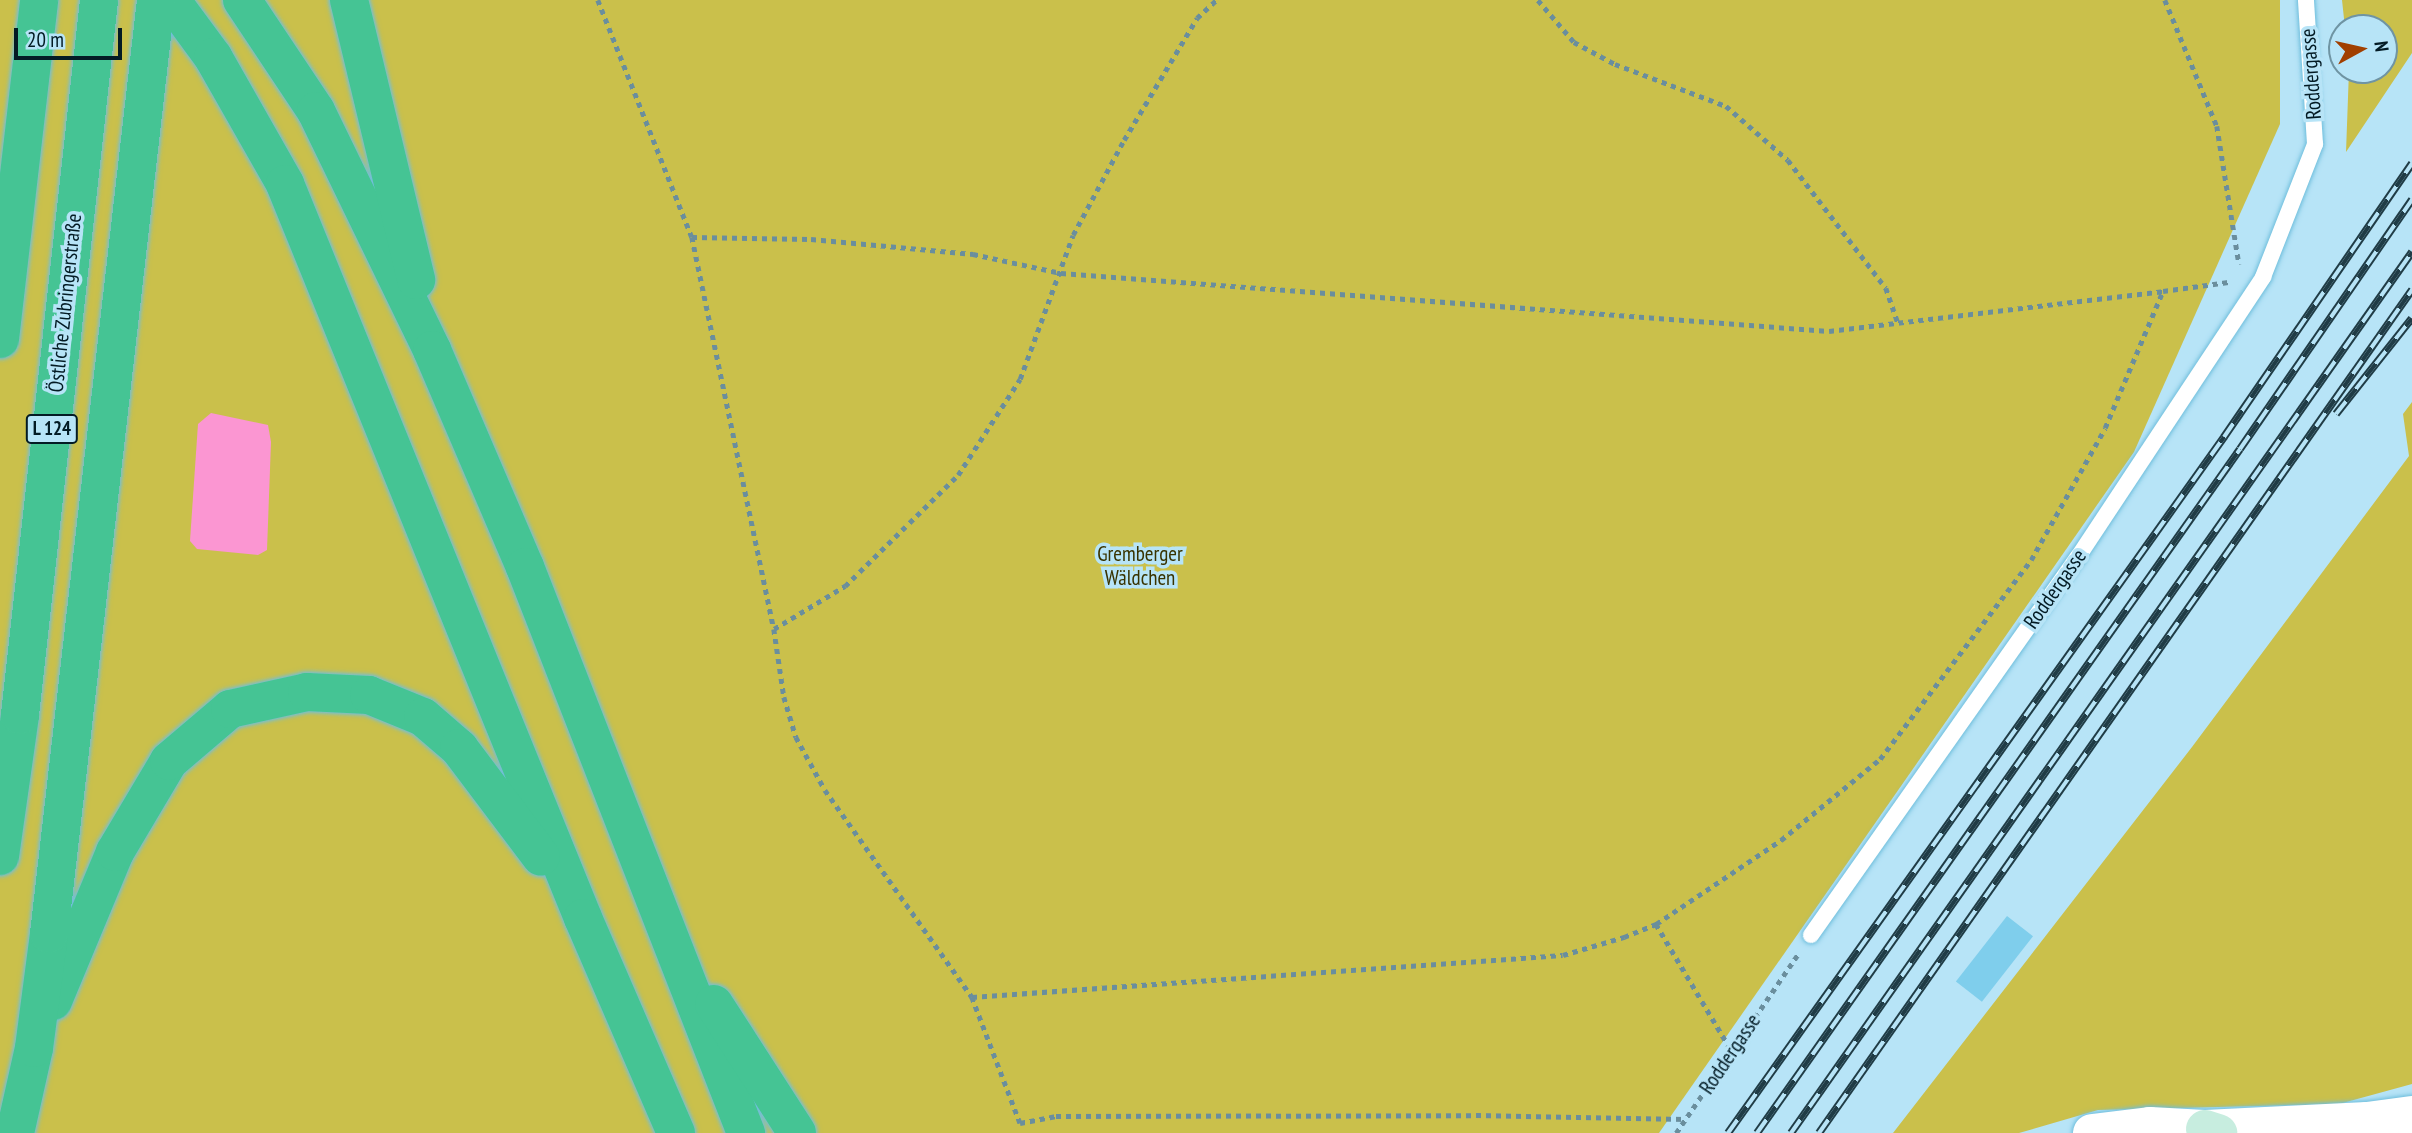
<!DOCTYPE html>
<meta charset="utf-8">
<style>
body{margin:0}
#map{position:relative;width:2412px;height:1133px;overflow:hidden;background:#b7e4f7;font-family:"PT Sans Narrow",sans-serif}
div>[style]{position:absolute}
.green>*{inset:0;background:#cac04b}
.water>*{inset:0;background:#fb96d2}
.building>*{inset:0;background:#7fceec;transform-origin:0 0}
.path>*{height:4.5px;margin-top:-2.25px;transform-origin:0;background:repeating-linear-gradient(90deg,#6a8e9d 0 5px,transparent 0 10px)}
.roads{filter:drop-shadow(0 0 2px #6fbedc) drop-shadow(0 0 2px #6fbedc)}
.service>*{height:16px;margin:-8px;padding:0 8px;transform-origin:8px;border-radius:8px;background:#fff}
.tertiary>*{height:38px;margin:-19px;padding:0 19px;transform-origin:19px;border-radius:19px;background:#fff}
.secondary>*{height:38px;margin:-19px;padding:0 19px;transform-origin:19px;border-radius:19px;background:#c7eddf}
.motorway>*{height:38px;margin:-19px;padding:0 19px;transform-origin:19px;border-radius:19px;background:#45c494}
.rail>*{height:8px;margin-top:-4px;transform-origin:0;background:repeating-linear-gradient(90deg,#b7e4f7 0 16px,#203c46 0 32px);box-sizing:border-box;border-block:2px solid #203c46}
span{translate:-50% -50%;white-space:nowrap;text-align:center;line-height:1.15;-webkit-text-stroke:7px #b7e4f7;paint-order:stroke}
.shield-label span{padding:2px 5px;background:#b7e4f7;border:2px solid;border-radius:5px;-webkit-text-stroke-width:0}
.shield-label{font-size:19px;color:#031b24;font-weight:700}
.street-label{font-size:21px;color:#031b24}
.park-label{font-size:21px;color:#383300}
.north{position:absolute;left:2328px;top:14px;width:70px;height:70px;box-sizing:border-box;background:#b7e4f7;border:2px solid #6f94a3;border-radius:50%;rotate:82deg;font-size:19px;font-weight:700;line-height:28px;text-align:center;color:#031b24}
.north::after{content:'';display:block;margin:auto;width:24px;height:32px;background:#a13f00;clip-path:polygon(50% 0,100% 100%,50% 72%,0 100%)}
.scale{position:absolute;left:14px;top:28px;width:108px;height:32px;box-sizing:border-box;border:4px solid #031b24;border-top:0;padding-left:9px;font-size:21px;line-height:24px;white-space:nowrap;color:#031b24;-webkit-text-stroke:5px #b7e4f7;paint-order:stroke}
</style>
<div id="map">
<div class="green">
<i style="clip-path:polygon(0 0,2280px 0,2280px 124px,2134px 452px,1659px 1133px,0 1133px)"></i>
<i style="clip-path:polygon(2342px 0,2412px 0,2412px 53px,2346px 152px,2349px 70px,2384px 70px,2384px 28px,2345px 28px)"></i>
<i style="clip-path:polygon(2412px 402px,2412px 1084px,2339px 1104px,2098px 1110px,2019px 1133px,1893px 1133px,2192px 747px,2409px 456px,2403px 414px)"></i>
</div>
<div class="water">
<i style="clip-path:polygon(211px 413px,268px 425px,271px 442px,267px 550px,258px 555px,197px 549px,190px 541px,198px 424px)"></i>
</div>
<div class="building">
<i style="left:2007px;top:916px;width:33px;height:83px;rotate:38deg"></i>
</div>
<div class="path">
<i style="left:598px;top:0;width:255px;rotate:68.4deg"></i>
<i style="left:692px;top:237px;width:400px;rotate:78.2deg"></i>
<i style="left:774px;top:629px;width:69px;rotate:81.6deg"></i>
<i style="left:784px;top:697px;width:42px;rotate:73.3deg"></i>
<i style="left:796px;top:737px;width:60px;rotate:61.3deg"></i>
<i style="left:825px;top:790px;width:254px;rotate:54.6deg"></i>
<i style="left:972px;top:997px;width:135px;rotate:69.1deg"></i>
<i style="left:1020px;top:1123px;width:37px;rotate:-11deg"></i>
<i style="left:1056px;top:1116px;width:420px;rotate:-0.1deg"></i>
<i style="left:1476px;top:1115px;width:210px;rotate:1.1deg"></i>
<i style="left:1538px;top:0;width:55px;rotate:49.4deg"></i>
<i style="left:1574px;top:42px;width:47px;rotate:28.2deg"></i>
<i style="left:1615px;top:64px;width:119px;rotate:20.7deg"></i>
<i style="left:1726px;top:106px;width:82px;rotate:41.1deg"></i>
<i style="left:1788px;top:160px;width:161px;rotate:52.6deg"></i>
<i style="left:1886px;top:288px;width:37px;rotate:71deg"></i>
<i style="left:2165px;top:0;width:136px;rotate:67.6deg"></i>
<i style="left:2217px;top:126px;width:140px;rotate:80.9deg"></i>
<i style="left:692px;top:237px;width:119px;rotate:1deg"></i>
<i style="left:811px;top:239px;width:163px;rotate:5.3deg"></i>
<i style="left:973px;top:254px;width:90px;rotate:12.2deg"></i>
<i style="left:1061px;top:273px;width:770px;rotate:4.32deg"></i>
<i style="left:1829px;top:331px;width:336px;rotate:-6.8deg"></i>
<i style="left:774px;top:629px;width:83px;rotate:-31.2deg"></i>
<i style="left:845px;top:586px;width:158px;rotate:-44.5deg"></i>
<i style="left:958px;top:475px;width:114px;rotate:-57.1deg"></i>
<i style="left:1020px;top:379px;width:153px;rotate:-69.8deg"></i>
<i style="left:1073px;top:235px;width:108px;rotate:-61.8deg"></i>
<i style="left:1124px;top:140px;width:142px;rotate:-59.1deg"></i>
<i style="left:1197px;top:18px;width:26px;rotate:-43deg"></i>
<i style="left:1656px;top:924px;width:147px;rotate:59.2deg"></i>
<i style="left:972px;top:997px;width:592px;rotate:-4.06deg"></i>
<i style="left:1563px;top:955px;width:64px;rotate:-16.4deg"></i>
<i style="left:1624px;top:937px;width:35px;rotate:-22deg"></i>
<i style="left:1656px;top:924px;width:151px;rotate:-33.9deg"></i>
<i style="left:1781px;top:840px;width:128px;rotate:-39.3deg"></i>
<i style="left:1880px;top:759px;width:250px;rotate:-52.8deg"></i>
<i style="left:2031px;top:560px;width:151px;rotate:-60.7deg"></i>
<i style="left:2105px;top:428px;width:149px;rotate:-67.1deg"></i>
<i style="left:2163px;top:291px;width:66px;rotate:-7.9deg"></i>
<i style="left:1676px;top:1133px;width:217px;rotate:-55.7deg"></i>
</div>
<div class="roads">
<div class="service">
<i style="left:1811px;top:935px;width:463px;rotate:-54.8deg"></i>
<i style="left:2078px;top:557px;width:336px;rotate:-56.5deg"></i>
<i style="left:2263px;top:277px;width:143px;rotate:-68.6deg"></i>
<i style="left:2315px;top:144px;width:144px;rotate:-93.6deg"></i>
</div>
<div class="tertiary">
<i style="left:2092px;top:1133px;width:58px;rotate:-6.9deg"></i>
<i style="left:2150px;top:1126px;width:55px;rotate:3.1deg"></i>
<i style="left:2205px;top:1129px;width:162px;rotate:-2.8deg"></i>
<i style="left:2367px;top:1121px;width:45px;rotate:-7.6deg"></i>
</div>
<div class="secondary">
<i style="left:2205px;top:1129px;width:14px;rotate:17deg"></i>
</div>
<div class="motorway">
<i style="left:171px;top:0;width:71px;rotate:53.6deg"></i>
<i style="left:213px;top:57px;width:146px;rotate:60.4deg"></i>
<i style="left:285px;top:184px;width:792px;rotate:67.9deg"></i>
<i style="left:583px;top:918px;width:234px;rotate:66.6deg"></i>
<i style="left:242px;top:0;width:133px;rotate:56.3deg"></i>
<i style="left:316px;top:111px;width:266px;rotate:64.1deg"></i>
<i style="left:432px;top:350px;width:236px;rotate:66.8deg"></i>
<i style="left:525px;top:567px;width:608px;rotate:68.67deg"></i>
<i style="left:349px;top:0;width:288px;rotate:76.5deg"></i>
<i style="left:0;top:339px;width:341px;rotate:-83.4deg"></i>
<i style="left:0;top:856px;width:142px;rotate:-81.9deg"></i>
<i style="left:20px;top:715px;width:719px;rotate:-83.69deg"></i>
<i style="left:53px;top:1001px;width:161px;rotate:-67.4deg"></i>
<i style="left:115px;top:852px;width:106px;rotate:-59.3deg"></i>
<i style="left:169px;top:761px;width:80px;rotate:-40.4deg"></i>
<i style="left:230px;top:709px;width:79px;rotate:-12.4deg"></i>
<i style="left:307px;top:692px;width:62px;rotate:2.8deg"></i>
<i style="left:369px;top:695px;width:58px;rotate:22.2deg"></i>
<i style="left:423px;top:717px;width:48px;rotate:40.7deg"></i>
<i style="left:459px;top:748px;width:136px;rotate:53deg"></i>
<i style="left:714px;top:1004px;width:153px;rotate:57.2deg"></i>
<i style="left:15px;top:1133px;width:87px;rotate:-77.4deg"></i>
<i style="left:34px;top:1048px;width:115px;rotate:-82.5deg"></i>
<i style="left:49px;top:934px;width:940px;rotate:-83.46deg"></i>
</div>
</div>
<div class="rail">
<i style="left:2336px;top:414px;width:122px;rotate:-51.6deg"></i>
<i style="left:1728px;top:1133px;width:855px;rotate:-54.52deg"></i>
<i style="left:2224px;top:437px;width:332px;rotate:-55.5deg"></i>
<i style="left:1757px;top:1133px;width:837px;rotate:-54.77deg"></i>
<i style="left:2240px;top:449px;width:303px;rotate:-55.4deg"></i>
<i style="left:1791px;top:1133px;width:1078px;rotate:-54.82deg"></i>
<i style="left:1819px;top:1133px;width:1031px;rotate:-54.88deg"></i>
</div>
<div class="shield-label">
<span style="left:52px;top:429px">L 124</span>
</div>
<div class="street-label">
<span style="left:2311px;top:74px;rotate:-94deg">Roddergasse</span>
<span style="left:65px;top:303px;rotate:-84deg">Östliche Zubringerstraße</span>
<span style="left:2055px;top:589px;rotate:-55deg">Roddergasse</span>
<span style="left:1730px;top:1054px;rotate:-56deg">Roddergasse</span>
</div>
<div class="park-label">
<span style="left:1140px;top:566px">Gremberger<br>Wäldchen</span>
</div>
<div class="north">N</div>
<div class="scale">20 m</div>
</div>
